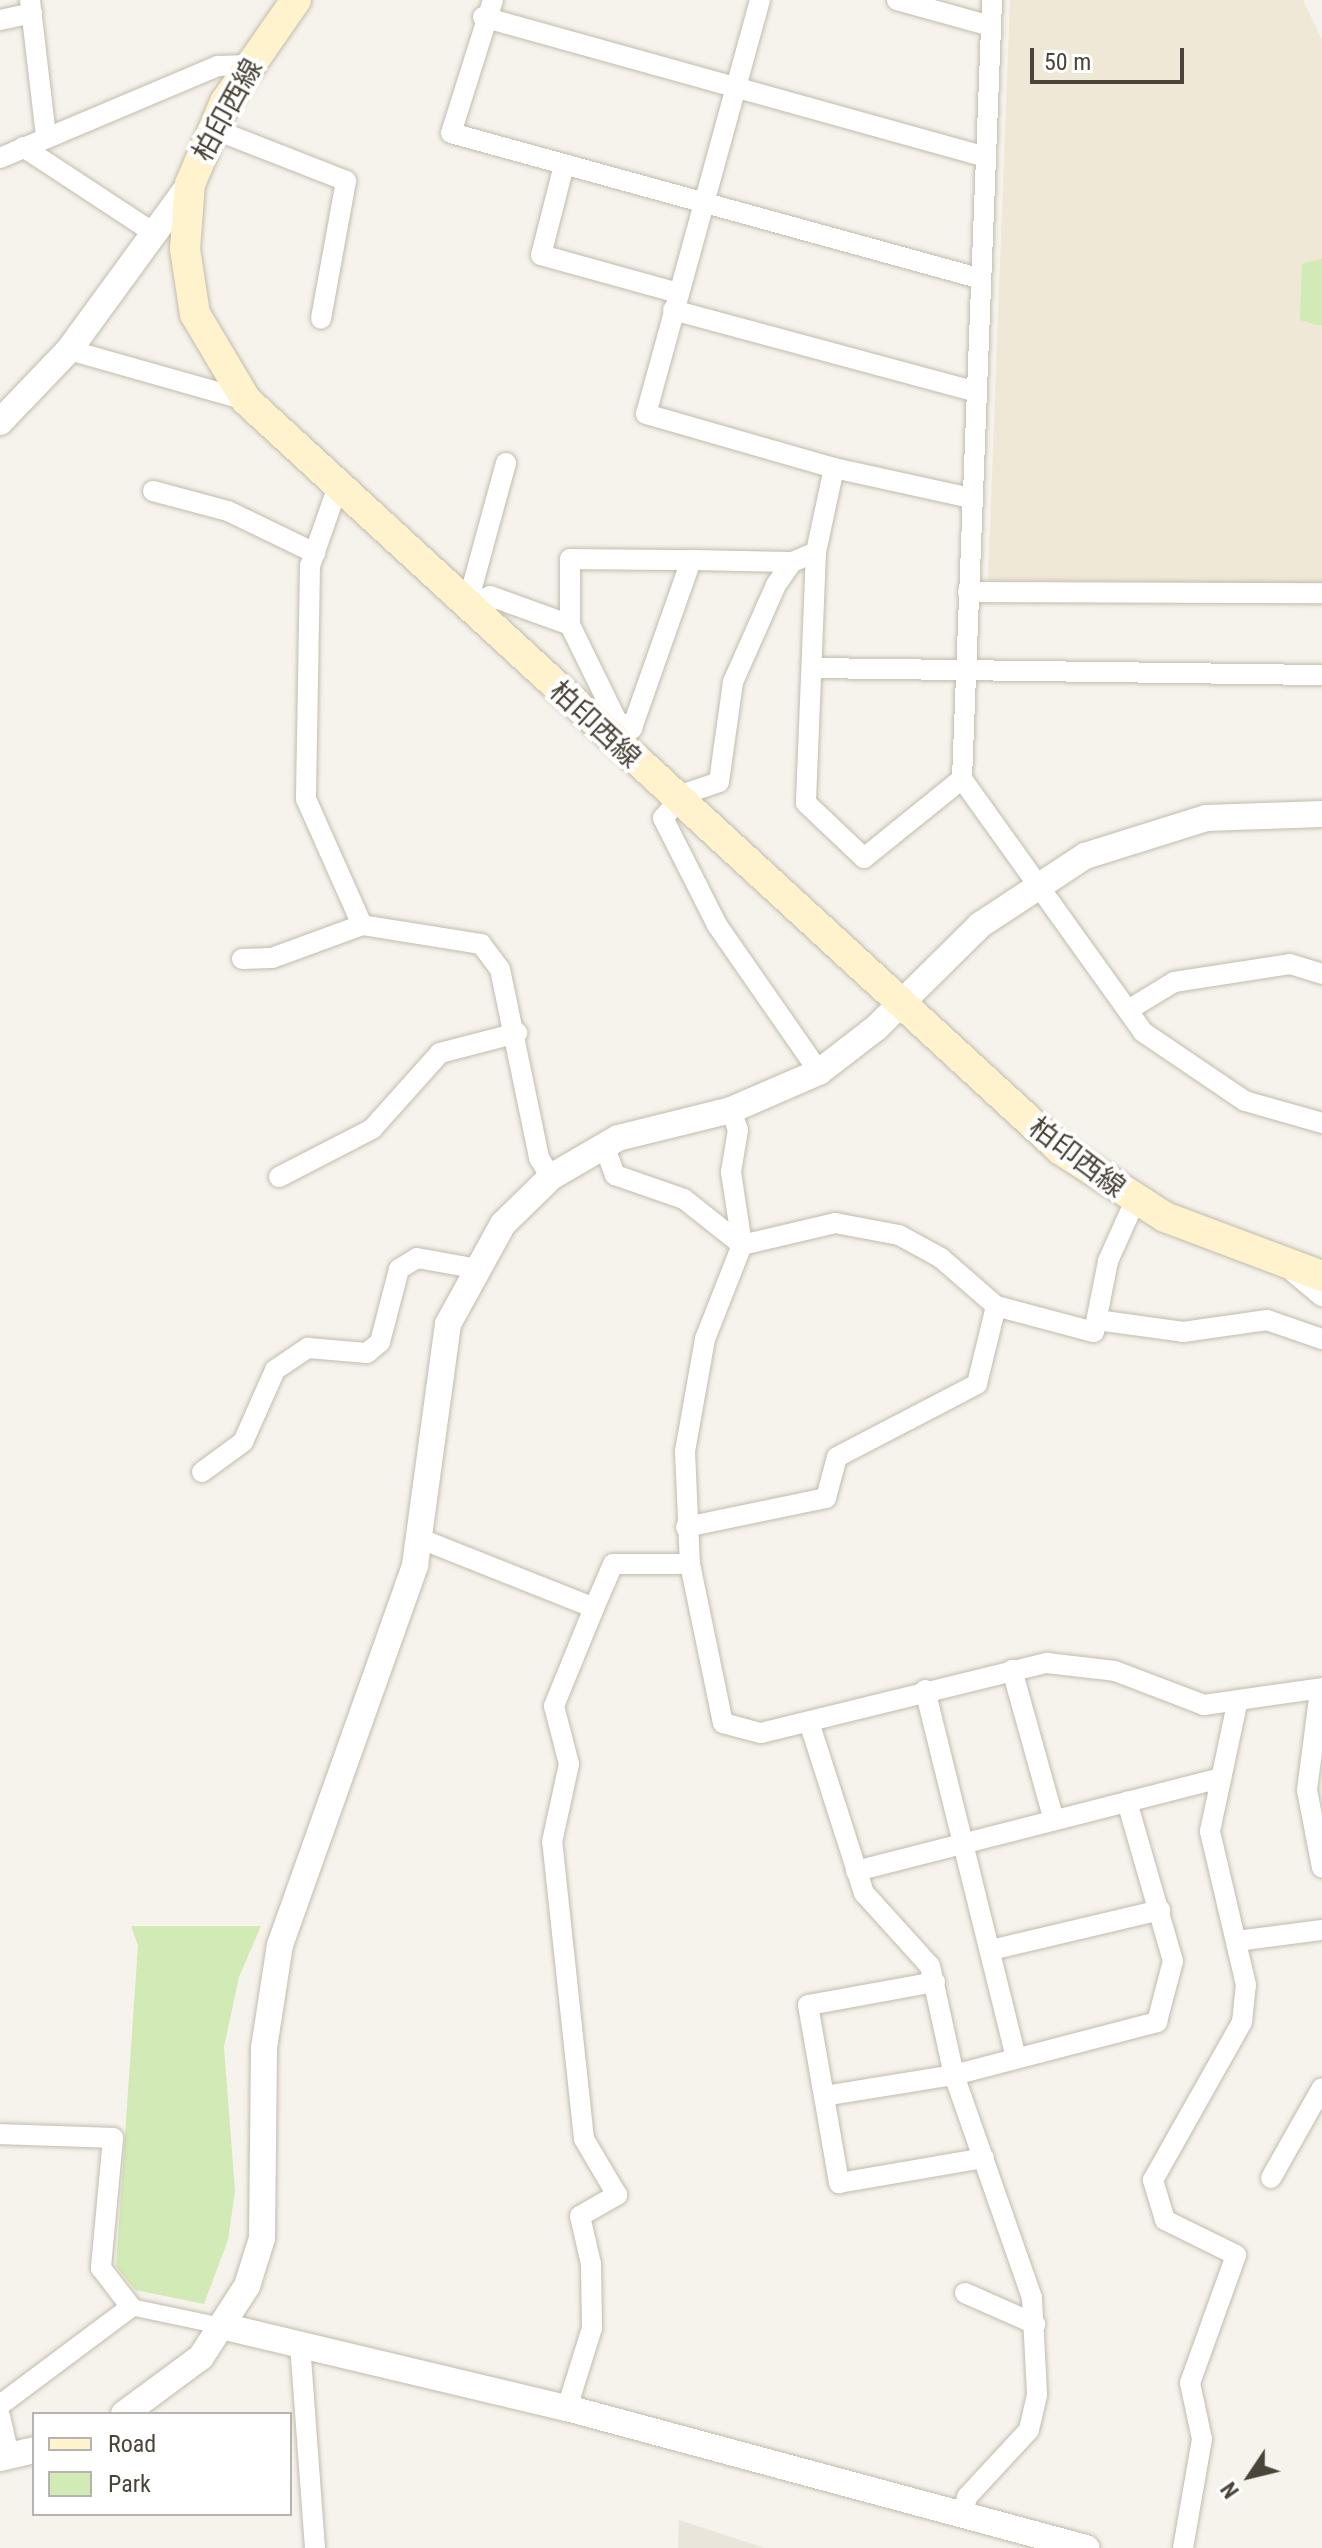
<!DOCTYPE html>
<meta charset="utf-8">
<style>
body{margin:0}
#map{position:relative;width:1322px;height:2548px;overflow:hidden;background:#f6f3ec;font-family:"Roboto Condensed","Noto Sans JP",sans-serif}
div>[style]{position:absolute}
.residential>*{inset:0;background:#eae5da}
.education>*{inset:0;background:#efe8d6}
.green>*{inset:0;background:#d2eab5}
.roads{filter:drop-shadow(0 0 2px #c2bbae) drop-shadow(0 0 2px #c2bbae)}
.pedestrian>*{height:16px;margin:-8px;padding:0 8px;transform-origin:8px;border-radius:8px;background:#fff}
.minor>*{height:20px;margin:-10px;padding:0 10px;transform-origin:10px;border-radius:10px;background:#fff}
.tertiary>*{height:26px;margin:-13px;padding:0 13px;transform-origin:13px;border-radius:13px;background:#fff}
.secondary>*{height:30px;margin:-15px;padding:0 15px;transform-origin:15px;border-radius:15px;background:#fff3cd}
span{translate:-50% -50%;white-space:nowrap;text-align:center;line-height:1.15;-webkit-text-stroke:8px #fff;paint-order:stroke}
.street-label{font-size:28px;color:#4b4439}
.legend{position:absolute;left:32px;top:2412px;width:260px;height:104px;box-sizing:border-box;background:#fff;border:2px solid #b7b4b0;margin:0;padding:10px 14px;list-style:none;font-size:24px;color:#4b4439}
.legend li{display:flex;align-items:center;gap:16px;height:40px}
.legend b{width:40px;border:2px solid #b7b4b0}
.north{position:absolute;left:1210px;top:2436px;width:80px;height:80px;-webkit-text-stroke:6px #fff;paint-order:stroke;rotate:235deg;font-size:22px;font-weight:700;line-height:32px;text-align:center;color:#4b4439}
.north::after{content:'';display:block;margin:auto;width:28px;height:36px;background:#4b4439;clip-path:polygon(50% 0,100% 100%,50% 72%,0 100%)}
.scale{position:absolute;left:1030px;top:48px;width:154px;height:36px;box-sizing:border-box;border:4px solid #4b4439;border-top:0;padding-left:10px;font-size:24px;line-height:28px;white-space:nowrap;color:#4b4439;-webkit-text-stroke:6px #fff;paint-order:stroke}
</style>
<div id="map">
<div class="residential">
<i style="clip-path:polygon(679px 2520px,765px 2548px,678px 2548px)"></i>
</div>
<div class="education">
<i style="clip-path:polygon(1010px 0,1303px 0,1322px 40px,1322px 583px,988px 580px)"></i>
</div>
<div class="green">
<i style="clip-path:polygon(1322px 259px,1322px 325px,1317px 325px,1300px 320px,1302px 264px)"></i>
<i style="clip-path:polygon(131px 1926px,261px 1926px,239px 1977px,224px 2047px,235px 2191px,228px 2240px,204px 2304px,135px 2290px,116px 2266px,138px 1945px)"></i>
</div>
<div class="roads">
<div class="pedestrian">
<i style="left:131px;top:2307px;width:97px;rotate:11.9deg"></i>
</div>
<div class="minor">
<i style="left:30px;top:0;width:137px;rotate:83.3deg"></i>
<i style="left:493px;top:0;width:139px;rotate:107.5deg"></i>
<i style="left:451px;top:133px;width:547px;rotate:15.38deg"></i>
<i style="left:760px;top:0;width:429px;rotate:105.4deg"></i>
<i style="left:646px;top:414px;width:196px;rotate:16deg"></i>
<i style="left:834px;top:468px;width:140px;rotate:12.4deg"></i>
<i style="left:897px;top:0;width:97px;rotate:15.6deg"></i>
<i style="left:483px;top:17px;width:522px;rotate:15.55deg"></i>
<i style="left:0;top:20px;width:33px;rotate:-12deg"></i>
<i style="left:211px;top:128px;width:145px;rotate:21.4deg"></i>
<i style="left:346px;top:181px;width:140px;rotate:100.3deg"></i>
<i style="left:23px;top:147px;width:153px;rotate:33.3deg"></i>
<i style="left:0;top:158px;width:237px;rotate:-22.9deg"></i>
<i style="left:218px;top:66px;width:32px;rotate:-2deg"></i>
<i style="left:564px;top:165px;width:93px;rotate:104.3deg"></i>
<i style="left:541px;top:255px;width:142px;rotate:15.5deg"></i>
<i style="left:673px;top:310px;width:311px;rotate:15.1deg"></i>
<i style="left:69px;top:350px;width:184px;rotate:15.8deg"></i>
<i style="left:506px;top:463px;width:148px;rotate:105.3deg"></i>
<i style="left:467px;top:606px;width:25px;rotate:-23deg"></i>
<i style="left:490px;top:596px;width:85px;rotate:19.9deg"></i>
<i style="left:570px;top:625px;width:66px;rotate:-90deg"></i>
<i style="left:570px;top:559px;width:121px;rotate:0.5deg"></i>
<i style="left:834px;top:468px;width:86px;rotate:102.1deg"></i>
<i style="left:816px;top:552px;width:251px;rotate:92.3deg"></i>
<i style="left:806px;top:803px;width:80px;rotate:43.5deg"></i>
<i style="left:864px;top:858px;width:126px;rotate:-38.9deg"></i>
<i style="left:962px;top:779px;width:311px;rotate:54.4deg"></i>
<i style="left:1143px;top:1032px;width:123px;rotate:34.1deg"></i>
<i style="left:1245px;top:1101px;width:80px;rotate:15.9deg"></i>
<i style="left:338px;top:486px;width:85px;rotate:109.3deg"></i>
<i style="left:310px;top:566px;width:233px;rotate:91deg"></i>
<i style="left:306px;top:799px;width:138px;rotate:66deg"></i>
<i style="left:362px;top:925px;width:121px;rotate:9.1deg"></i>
<i style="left:481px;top:944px;width:31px;rotate:53deg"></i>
<i style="left:500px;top:969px;width:193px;rotate:78.3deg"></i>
<i style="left:539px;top:1158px;width:22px;rotate:58deg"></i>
<i style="left:153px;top:491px;width:78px;rotate:14.9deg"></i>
<i style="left:228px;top:511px;width:97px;rotate:25.8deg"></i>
<i style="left:816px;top:552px;width:26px;rotate:157deg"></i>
<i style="left:792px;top:562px;width:28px;rotate:125deg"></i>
<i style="left:776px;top:585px;width:106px;rotate:113.9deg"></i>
<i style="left:733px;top:682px;width:101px;rotate:98deg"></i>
<i style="left:719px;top:782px;width:37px;rotate:161deg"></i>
<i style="left:684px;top:794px;width:32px;rotate:131deg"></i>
<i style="left:663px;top:818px;width:120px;rotate:63.2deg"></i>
<i style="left:717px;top:925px;width:179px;rotate:55.2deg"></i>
<i style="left:968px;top:592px;width:354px;rotate:0.2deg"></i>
<i style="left:570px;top:625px;width:107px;rotate:63.9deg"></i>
<i style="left:617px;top:721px;width:17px;rotate:25deg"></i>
<i style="left:812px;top:668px;width:510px;rotate:0.79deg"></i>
<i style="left:617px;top:745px;width:23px;rotate:-49deg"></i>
<i style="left:632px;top:728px;width:178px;rotate:-70.6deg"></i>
<i style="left:691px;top:560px;width:101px;rotate:1.1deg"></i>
<i style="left:962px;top:779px;width:780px;rotate:-87.79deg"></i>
<i style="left:242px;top:959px;width:30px;rotate:-2deg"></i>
<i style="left:272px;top:958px;width:96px;rotate:-20.1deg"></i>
<i style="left:1128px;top:1010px;width:54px;rotate:-31.3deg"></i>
<i style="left:1174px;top:982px;width:117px;rotate:-8.8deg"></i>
<i style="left:1290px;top:964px;width:34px;rotate:17deg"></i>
<i style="left:731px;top:1110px;width:21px;rotate:71deg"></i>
<i style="left:738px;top:1130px;width:43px;rotate:99.5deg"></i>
<i style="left:731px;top:1172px;width:74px;rotate:81.4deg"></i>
<i style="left:742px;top:1245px;width:101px;rotate:111.5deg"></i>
<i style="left:705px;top:1339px;width:114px;rotate:100.1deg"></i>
<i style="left:685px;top:1451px;width:113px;rotate:87.5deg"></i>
<i style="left:690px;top:1564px;width:162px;rotate:78.3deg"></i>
<i style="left:723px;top:1723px;width:39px;rotate:15deg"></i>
<i style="left:761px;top:1733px;width:294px;rotate:-13.8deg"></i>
<i style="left:1047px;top:1663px;width:68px;rotate:6.7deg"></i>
<i style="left:1115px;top:1671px;width:95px;rotate:20.9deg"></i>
<i style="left:1204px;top:1705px;width:119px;rotate:-8.2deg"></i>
<i style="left:604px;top:1145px;width:32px;rotate:70deg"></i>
<i style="left:615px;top:1175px;width:73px;rotate:19.2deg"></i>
<i style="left:684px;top:1199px;width:74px;rotate:38.4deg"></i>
<i style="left:742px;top:1245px;width:96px;rotate:-13.3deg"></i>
<i style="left:835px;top:1223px;width:65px;rotate:10.6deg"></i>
<i style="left:899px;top:1235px;width:48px;rotate:28.7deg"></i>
<i style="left:941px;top:1258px;width:73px;rotate:41.1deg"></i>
<i style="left:279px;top:1177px;width:105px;rotate:-27.3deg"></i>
<i style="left:372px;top:1129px;width:102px;rotate:-48.2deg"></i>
<i style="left:440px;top:1053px;width:80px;rotate:-14.6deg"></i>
<i style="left:1293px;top:1272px;width:38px;rotate:40deg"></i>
<i style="left:1097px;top:1320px;width:87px;rotate:7.9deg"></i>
<i style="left:1183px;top:1332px;width:85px;rotate:-8.1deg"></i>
<i style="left:1267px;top:1320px;width:58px;rotate:19.1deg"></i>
<i style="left:202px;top:1472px;width:51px;rotate:-36.2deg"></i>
<i style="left:243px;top:1442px;width:79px;rotate:-66deg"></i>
<i style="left:275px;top:1370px;width:40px;rotate:-34deg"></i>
<i style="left:308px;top:1348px;width:59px;rotate:4.8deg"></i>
<i style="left:367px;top:1353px;width:17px;rotate:-40deg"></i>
<i style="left:380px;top:1342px;width:75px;rotate:-75.4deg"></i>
<i style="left:399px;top:1269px;width:21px;rotate:-31deg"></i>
<i style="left:417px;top:1258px;width:57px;rotate:10.1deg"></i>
<i style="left:686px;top:1527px;width:143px;rotate:-11.7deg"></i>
<i style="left:826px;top:1498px;width:42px;rotate:-75deg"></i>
<i style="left:837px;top:1457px;width:158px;rotate:-27.5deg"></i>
<i style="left:977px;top:1384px;width:80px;rotate:-76.3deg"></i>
<i style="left:996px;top:1306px;width:101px;rotate:14.9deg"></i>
<i style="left:1094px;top:1332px;width:72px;rotate:-78.8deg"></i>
<i style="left:1108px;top:1261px;width:66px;rotate:-65.8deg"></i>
<i style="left:421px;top:1539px;width:186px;rotate:21.7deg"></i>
<i style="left:594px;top:1608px;width:48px;rotate:-66.6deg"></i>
<i style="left:613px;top:1564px;width:77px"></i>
<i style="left:1012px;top:1670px;width:156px;rotate:74.4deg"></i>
<i style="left:925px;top:1690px;width:379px;rotate:76.1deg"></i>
<i style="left:1320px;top:1691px;width:100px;rotate:97.5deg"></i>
<i style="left:1307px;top:1790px;width:79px;rotate:79.1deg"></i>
<i style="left:809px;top:1722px;width:180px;rotate:72.2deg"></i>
<i style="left:864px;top:1893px;width:98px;rotate:47.9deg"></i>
<i style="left:930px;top:1966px;width:112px;rotate:77.6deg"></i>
<i style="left:954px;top:2075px;width:236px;rotate:70.7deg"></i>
<i style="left:1032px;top:2298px;width:97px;rotate:87deg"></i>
<i style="left:1037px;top:2395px;width:36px;rotate:103deg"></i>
<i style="left:1029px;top:2430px;width:91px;rotate:132.8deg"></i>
<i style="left:967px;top:2497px;width:17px;rotate:103deg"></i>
<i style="left:856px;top:1871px;width:377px;rotate:-14.3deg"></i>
<i style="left:1237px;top:1941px;width:86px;rotate:-7.4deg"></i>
<i style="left:991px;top:1950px;width:174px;rotate:-13.3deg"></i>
<i style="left:935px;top:1982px;width:129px;rotate:169.7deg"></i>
<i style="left:808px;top:2005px;width:181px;rotate:80.1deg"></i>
<i style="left:839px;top:2183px;width:147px;rotate:-9.8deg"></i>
<i style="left:824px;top:2096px;width:132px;rotate:-9.2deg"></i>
<i style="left:954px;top:2075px;width:210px;rotate:-14.6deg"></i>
<i style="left:1157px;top:2022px;width:63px;rotate:-75.3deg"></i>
<i style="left:1173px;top:1961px;width:166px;rotate:-106.1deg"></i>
<i style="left:0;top:2134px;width:113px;rotate:2deg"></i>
<i style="left:113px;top:2138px;width:131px;rotate:95.3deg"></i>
<i style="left:101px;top:2268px;width:49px;rotate:52.4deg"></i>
<i style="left:131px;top:2307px;width:164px;rotate:143.2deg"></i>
<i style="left:1271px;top:2178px;width:103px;rotate:-60.5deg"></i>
<i style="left:965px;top:2293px;width:77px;rotate:23.9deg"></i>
<i style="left:300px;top:2344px;width:205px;rotate:85.8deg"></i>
<i style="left:567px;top:2408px;width:84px;rotate:-72.6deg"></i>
<i style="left:592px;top:2328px;width:64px;rotate:-90.9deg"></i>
<i style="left:591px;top:2264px;width:49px;rotate:-102.9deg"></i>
<i style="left:580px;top:2216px;width:43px;rotate:-29.6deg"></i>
<i style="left:617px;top:2195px;width:65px;rotate:-120.5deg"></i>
<i style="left:584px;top:2139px;width:299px;rotate:-96.1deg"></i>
<i style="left:552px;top:1842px;width:80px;rotate:-77.7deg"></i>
<i style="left:569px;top:1764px;width:60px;rotate:-104.5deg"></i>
<i style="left:554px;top:1706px;width:106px;rotate:-67.8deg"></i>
<i style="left:0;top:2416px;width:41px;rotate:77.3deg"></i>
<i style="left:1183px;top:2548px;width:111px;rotate:-80.1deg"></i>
<i style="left:1202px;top:2439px;width:57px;rotate:-102.1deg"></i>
<i style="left:1190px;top:2383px;width:136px;rotate:-70.2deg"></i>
<i style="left:1236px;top:2255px;width:79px;rotate:-153.8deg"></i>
<i style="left:1165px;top:2220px;width:42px;rotate:-106.7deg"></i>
<i style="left:1153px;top:2180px;width:181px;rotate:-60.6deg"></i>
<i style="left:1242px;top:2022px;width:37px;rotate:-84deg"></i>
<i style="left:1246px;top:1985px;width:158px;rotate:-103.2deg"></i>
<i style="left:1210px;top:1831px;width:130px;rotate:-78deg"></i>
</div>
<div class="tertiary">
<i style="left:0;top:422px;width:100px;rotate:-46.2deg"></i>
<i style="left:69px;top:350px;width:205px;rotate:-53.9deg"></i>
<i style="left:226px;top:2327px;width:350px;rotate:13.4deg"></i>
<i style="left:567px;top:2408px;width:538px;rotate:15.1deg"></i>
<i style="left:124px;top:2414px;width:96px;rotate:-36.5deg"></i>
<i style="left:201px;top:2357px;width:85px;rotate:-57.1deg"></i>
<i style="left:247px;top:2286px;width:50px;rotate:-72.6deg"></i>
<i style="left:262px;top:2238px;width:190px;rotate:-89.4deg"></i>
<i style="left:264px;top:2048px;width:104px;rotate:-81.2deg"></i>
<i style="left:280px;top:1945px;width:403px;rotate:-70.4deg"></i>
<i style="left:415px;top:1565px;width:243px;rotate:-82.2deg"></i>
<i style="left:448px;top:1324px;width:114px;rotate:-61.2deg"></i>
<i style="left:503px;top:1224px;width:67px;rotate:-44.4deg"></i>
<i style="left:551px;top:1177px;width:78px;rotate:-30.2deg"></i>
<i style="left:618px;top:1138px;width:116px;rotate:-13.9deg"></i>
<i style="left:731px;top:1110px;width:96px;rotate:-23.4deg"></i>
<i style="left:819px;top:1072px;width:72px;rotate:-37.7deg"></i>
<i style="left:876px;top:1028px;width:146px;rotate:-44.7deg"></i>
<i style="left:980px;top:925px;width:126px;rotate:-33.3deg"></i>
<i style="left:1085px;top:856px;width:127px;rotate:-17.4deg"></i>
<i style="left:1206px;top:818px;width:116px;rotate:-2deg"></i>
<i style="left:0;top:2458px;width:35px;rotate:-13deg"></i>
</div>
<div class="secondary">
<i style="left:296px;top:0;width:124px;rotate:124.8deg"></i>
<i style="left:225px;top:102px;width:89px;rotate:113.1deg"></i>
<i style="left:190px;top:184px;width:65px;rotate:94.4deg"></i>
<i style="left:185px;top:249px;width:66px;rotate:81.3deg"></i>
<i style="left:195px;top:314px;width:100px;rotate:59.3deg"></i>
<i style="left:246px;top:400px;width:1108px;rotate:42.62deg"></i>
<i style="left:1061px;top:1150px;width:124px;rotate:32.8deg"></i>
<i style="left:1165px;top:1217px;width:168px;rotate:20.6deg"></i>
</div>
</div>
<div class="street-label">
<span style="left:228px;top:110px;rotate:-61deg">柏印西線</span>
<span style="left:595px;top:725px;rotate:43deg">柏印西線</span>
<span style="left:1077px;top:1158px;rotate:37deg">柏印西線</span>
</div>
<ul class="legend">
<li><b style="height:10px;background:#fff3cd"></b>Road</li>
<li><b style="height:22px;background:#d2eab5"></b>Park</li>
</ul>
<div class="north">N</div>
<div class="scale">50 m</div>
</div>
